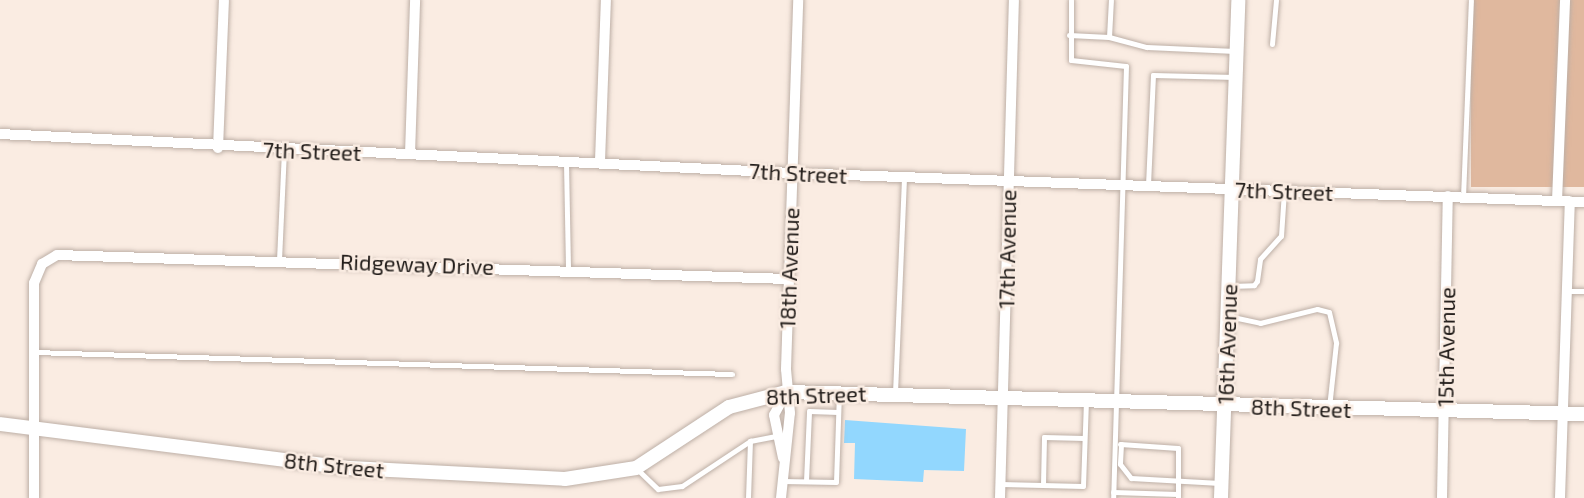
<!DOCTYPE html>
<style>
body{margin:0}
#map{position:relative;width:1584px;height:498px;overflow:hidden;background:#faece2;font-family:"Exo 2",sans-serif}
div>[style]{position:absolute}
.green>*{inset:0;background:#e0b89e;transform-origin:0 0}
.building>*{inset:0;background:#92d7fe}
.roads{filter:drop-shadow(0 0 2px #bdafa6) drop-shadow(0 0 2px #bdafa6)}
.service>*{height:5px;margin:-2.5px;padding:0 2.5px;transform-origin:2.5px;border-radius:2.5px;background:#fff}
.minor>*{height:10px;margin:-5px;padding:0 5px;transform-origin:5px;border-radius:5px;background:#fff}
.secondary>*{height:14px;margin:-7px;padding:0 7px;transform-origin:7px;border-radius:7px;background:#fff}
span{translate:-50% -50%;white-space:nowrap;text-align:center;line-height:1.15;-webkit-text-stroke:5px #faece2;paint-order:stroke}
.street-label{font-size:22px;color:#211c19}
</style>
<div id="map">
<div class="green">
<i style="left:1471px;top:0;width:113px;height:187px"></i>
</div>
<div class="building">
<i style="clip-path:polygon(845px 420px,966px 429px,964px 471px,924px 470px,923px 482px,854px 479px,855px 443px,844px 443px)"></i>
</div>
<div class="roads">
<div class="service">
<i style="left:1071px;top:0;width:60px;rotate:90deg"></i>
<i style="left:1071px;top:60px;width:55px;rotate:6.2deg"></i>
<i style="left:1126px;top:66px;width:432px;rotate:91.7deg"></i>
<i style="left:1069px;top:35px;width:40px;rotate:2.9deg"></i>
<i style="left:1109px;top:37px;width:37px;rotate:-87deg"></i>
<i style="left:1109px;top:37px;width:39px;rotate:15deg"></i>
<i style="left:1147px;top:47px;width:88px;rotate:2.6deg"></i>
<i style="left:1272px;top:44px;width:44px;rotate:-84.8deg"></i>
<i style="left:566px;top:163px;width:106px;rotate:88.9deg"></i>
<i style="left:1148px;top:185px;width:110px;rotate:-87.4deg"></i>
<i style="left:1153px;top:75px;width:82px;rotate:1.4deg"></i>
<i style="left:1463px;top:197px;width:197px;rotate:-87.7deg"></i>
<i style="left:279px;top:260px;width:110px;rotate:-87.4deg"></i>
<i style="left:1230px;top:286px;width:24px;rotate:-2deg"></i>
<i style="left:1254px;top:285px;width:5px;rotate:-53deg"></i>
<i style="left:1257px;top:281px;width:22px;rotate:-82deg"></i>
<i style="left:1260px;top:259px;width:31px;rotate:-48deg"></i>
<i style="left:1281px;top:236px;width:45px;rotate:-86.2deg"></i>
<i style="left:1568px;top:291px;width:16px"></i>
<i style="left:1228px;top:316px;width:33px;rotate:12deg"></i>
<i style="left:1260px;top:323px;width:59px;rotate:-13.8deg"></i>
<i style="left:1317px;top:309px;width:12px;rotate:14deg"></i>
<i style="left:1329px;top:312px;width:32px;rotate:77deg"></i>
<i style="left:1336px;top:343px;width:64px;rotate:96.2deg"></i>
<i style="left:34px;top:352px;width:698px;rotate:1.81deg"></i>
<i style="left:895px;top:393px;width:216px;rotate:-87.6deg"></i>
<i style="left:1120px;top:444px;width:58px;rotate:3.9deg"></i>
<i style="left:1178px;top:448px;width:50px;rotate:90deg"></i>
<i style="left:1121px;top:444px;width:20px;rotate:93deg"></i>
<i style="left:1120px;top:464px;width:18px;rotate:52deg"></i>
<i style="left:1131px;top:478px;width:89px;rotate:3.2deg"></i>
<i style="left:637px;top:469px;width:29px;rotate:44deg"></i>
<i style="left:658px;top:489px;width:24px;rotate:-7deg"></i>
<i style="left:682px;top:486px;width:82px;rotate:-33.5deg"></i>
<i style="left:750px;top:441px;width:25px;rotate:-11deg"></i>
<i style="left:782px;top:481px;width:54px;rotate:1.1deg"></i>
<i style="left:836px;top:482px;width:89px;rotate:-88.1deg"></i>
<i style="left:806px;top:481px;width:70px;rotate:-87.5deg"></i>
<i style="left:809px;top:411px;width:29px;rotate:2deg"></i>
<i style="left:1001px;top:484px;width:82px;rotate:1.4deg"></i>
<i style="left:1083px;top:486px;width:84px;rotate:-88deg"></i>
<i style="left:1043px;top:485px;width:48px;rotate:-88.8deg"></i>
<i style="left:1044px;top:437px;width:40px;rotate:1.4deg"></i>
<i style="left:1113px;top:492px;width:65px;rotate:1.8deg"></i>
<i style="left:748px;top:498px;width:57px;rotate:-88deg"></i>
</div>
<div class="minor">
<i style="left:0;top:134px;width:793px;rotate:2.82deg"></i>
<i style="left:792px;top:173px;width:793px;rotate:2.1deg"></i>
<i style="left:218px;top:148px;width:148px;rotate:-87.7deg"></i>
<i style="left:410px;top:154px;width:154px;rotate:-88.1deg"></i>
<i style="left:600px;top:161px;width:161px;rotate:-87.9deg"></i>
<i style="left:1557px;top:201px;width:201px;rotate:-87.7deg"></i>
<i style="left:783px;top:458px;width:44px;rotate:-101.8deg"></i>
<i style="left:774px;top:415px;width:26px;rotate:-62deg"></i>
<i style="left:34px;top:498px;width:215px;rotate:-90deg"></i>
<i style="left:34px;top:283px;width:21px;rotate:-67deg"></i>
<i style="left:42px;top:264px;width:17px;rotate:-31deg"></i>
<i style="left:57px;top:255px;width:731px;rotate:1.88deg"></i>
<i style="left:781px;top:498px;width:85px;rotate:-84deg"></i>
<i style="left:790px;top:413px;width:44px;rotate:-95.2deg"></i>
<i style="left:786px;top:369px;width:369px;rotate:-88.1deg"></i>
<i style="left:1000px;top:498px;width:498px;rotate:-88.4deg"></i>
<i style="left:1442px;top:498px;width:302px;rotate:-88.9deg"></i>
<i style="left:1560px;top:498px;width:297px;rotate:-88.1deg"></i>
</div>
<div class="secondary">
<i style="left:0;top:424px;width:353px;rotate:7.2deg"></i>
<i style="left:350px;top:468px;width:215px;rotate:2.9deg"></i>
<i style="left:565px;top:479px;width:72px;rotate:-8.8deg"></i>
<i style="left:636px;top:468px;width:111px;rotate:-33.3deg"></i>
<i style="left:729px;top:407px;width:59px;rotate:-14.7deg"></i>
<i style="left:786px;top:392px;width:798px;rotate:1.58deg"></i>
<i style="left:1221px;top:498px;width:498px;rotate:-88deg"></i>
</div>
</div>
<div class="street-label">
<span style="left:312px;top:151px;rotate:2deg">7th Street</span>
<span style="left:798px;top:173px;rotate:3deg">7th Street</span>
<span style="left:1284px;top:191px;rotate:2deg">7th Street</span>
<span style="left:1007px;top:249px;rotate:-89deg">17th Avenue</span>
<span style="left:417px;top:264px;rotate:2deg">Ridgeway Drive</span>
<span style="left:789px;top:268px;rotate:-88deg">18th Avenue</span>
<span style="left:1227px;top:344px;rotate:-88deg">16th Avenue</span>
<span style="left:1446px;top:347px;rotate:-89deg">15th Avenue</span>
<span style="left:816px;top:395px;rotate:-2deg">8th Street</span>
<span style="left:1301px;top:408px;rotate:2deg">8th Street</span>
<span style="left:334px;top:465px;rotate:6deg">8th Street</span>
</div>
</div>
